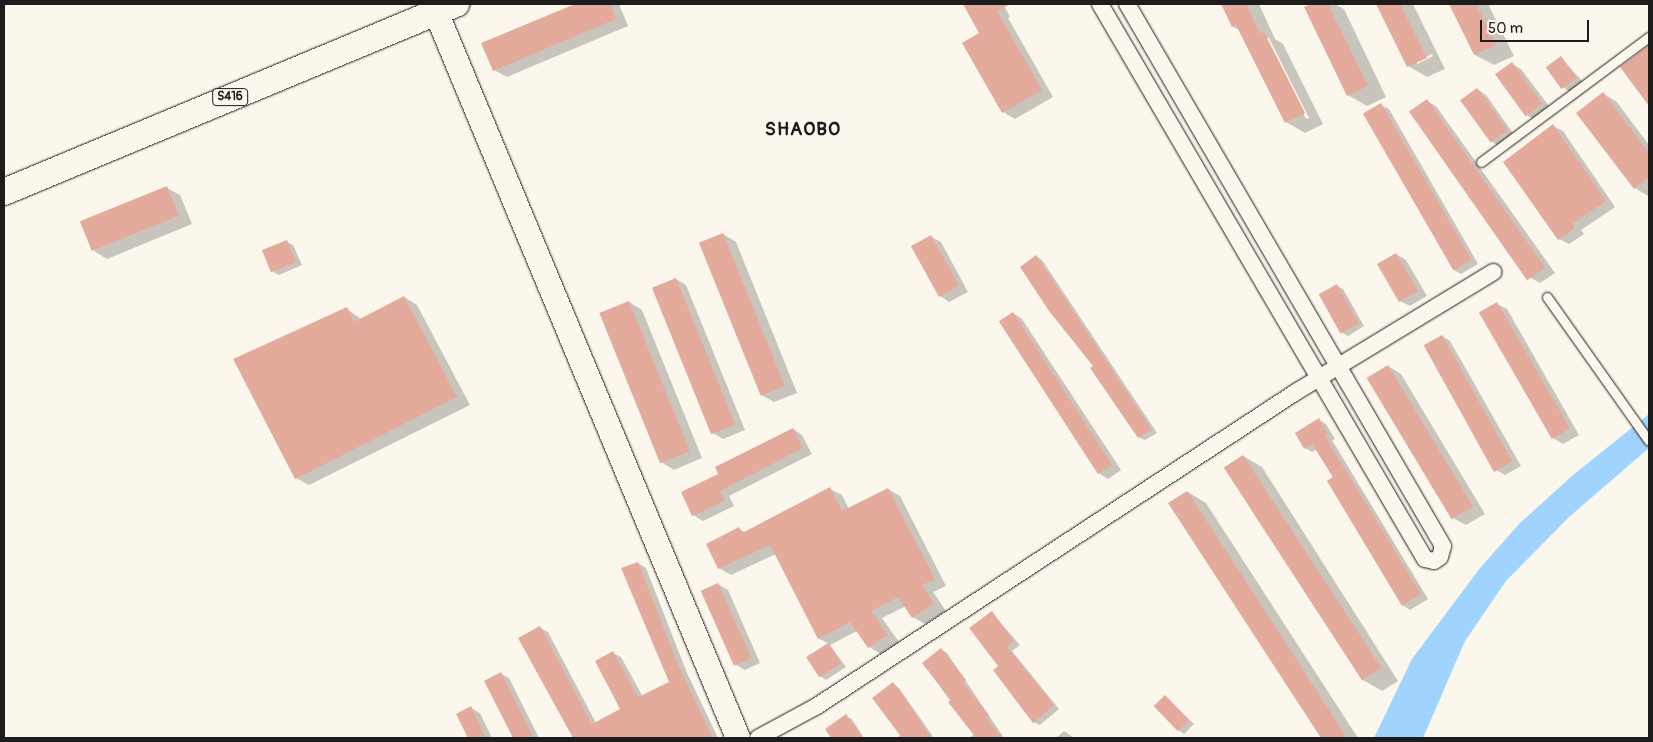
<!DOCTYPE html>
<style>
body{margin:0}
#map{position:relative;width:1653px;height:742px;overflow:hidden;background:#fbf7ec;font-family:Pangolin,sans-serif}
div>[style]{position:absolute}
.water>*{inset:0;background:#a0d4fe}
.shadow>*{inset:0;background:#0003}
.building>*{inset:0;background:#e4ab9d;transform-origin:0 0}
.roads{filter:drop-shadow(0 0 1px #1c1c1c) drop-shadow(0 0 1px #1c1c1c)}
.service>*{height:9px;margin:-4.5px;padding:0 4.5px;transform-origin:4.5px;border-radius:4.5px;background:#fbf7ec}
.minor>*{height:16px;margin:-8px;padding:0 8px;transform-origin:8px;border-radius:8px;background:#fbf7ec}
.secondary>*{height:24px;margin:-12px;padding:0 12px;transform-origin:12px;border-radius:12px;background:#fbf7ec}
.primary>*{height:26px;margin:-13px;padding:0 13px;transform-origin:13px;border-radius:13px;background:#fbf7ec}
span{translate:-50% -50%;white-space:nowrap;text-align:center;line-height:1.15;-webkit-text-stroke:5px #fbf7ec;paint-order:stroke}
.shield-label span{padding:1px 4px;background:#fbf7ec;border:1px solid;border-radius:4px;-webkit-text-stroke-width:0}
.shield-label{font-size:12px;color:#1c1c1c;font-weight:700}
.district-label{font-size:19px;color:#1c1c1c;font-weight:700;letter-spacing:1px}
.frame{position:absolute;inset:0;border:5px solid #1c1c1c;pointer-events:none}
.scale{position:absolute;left:1480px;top:20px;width:109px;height:22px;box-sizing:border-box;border:2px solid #1c1c1c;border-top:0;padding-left:6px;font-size:15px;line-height:18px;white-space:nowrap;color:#1c1c1c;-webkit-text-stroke:4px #fbf7ec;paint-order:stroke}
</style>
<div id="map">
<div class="water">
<i style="clip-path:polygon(1649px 414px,1649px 448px,1569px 517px,1506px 581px,1465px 641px,1423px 738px,1374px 738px,1412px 659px,1480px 568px,1520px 523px,1572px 476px)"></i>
</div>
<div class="shadow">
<i style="clip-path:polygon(578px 4px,619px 4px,628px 26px,507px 77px,494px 70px,483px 44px)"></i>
<i style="clip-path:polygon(972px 4px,1003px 4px,1010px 17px,1008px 18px,1053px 97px,1015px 119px,1003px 112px,981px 33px,966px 7px)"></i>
<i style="clip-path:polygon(evenodd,1222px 4px,1259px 4px,1275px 39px,1283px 44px,1323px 124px,1305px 133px,1286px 122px,1241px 31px,1233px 27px,1222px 4px,1266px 38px,1269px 38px,1309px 118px,1306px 119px,1266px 38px)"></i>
<i style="clip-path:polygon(1314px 4px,1334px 4px,1344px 9px,1386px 97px,1367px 106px,1348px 95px,1306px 8px)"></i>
<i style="clip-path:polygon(evenodd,1377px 4px,1413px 4px,1445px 69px,1427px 77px,1408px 66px,1377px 4px,1432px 54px,1433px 56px,1417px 64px,1417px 61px,1432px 54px)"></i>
<i style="clip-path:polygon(1450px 4px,1488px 4px,1514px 56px,1494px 65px,1475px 55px)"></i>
<i style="clip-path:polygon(1649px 47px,1649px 104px,1622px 67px)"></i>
<i style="clip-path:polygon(1561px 58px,1583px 82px,1570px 92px,1564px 88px)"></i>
<i style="clip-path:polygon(1512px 64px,1521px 69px,1552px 110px,1538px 121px,1528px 116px)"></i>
<i style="clip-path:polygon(1477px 89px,1486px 95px,1515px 136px,1500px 147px,1491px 141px)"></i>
<i style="clip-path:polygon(1603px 94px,1616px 101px,1649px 145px,1648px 196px,1635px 188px)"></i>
<i style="clip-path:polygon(1427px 101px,1436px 106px,1555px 273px,1540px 283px,1531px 278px)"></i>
<i style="clip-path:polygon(1381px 105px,1389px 109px,1478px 264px,1461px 274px,1454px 270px)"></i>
<i style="clip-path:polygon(1553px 126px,1563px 131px,1615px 207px,1581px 230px,1584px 234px,1569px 244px,1559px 239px)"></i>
<i style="clip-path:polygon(167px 188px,180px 195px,192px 224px,107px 259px,94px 251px)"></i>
<i style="clip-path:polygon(723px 234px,736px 242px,797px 393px,774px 402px,761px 395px)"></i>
<i style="clip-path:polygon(931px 237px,941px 242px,968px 292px,949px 302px,940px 296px)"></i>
<i style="clip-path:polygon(287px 242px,293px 245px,302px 265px,279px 275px,273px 272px)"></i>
<i style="clip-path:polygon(1396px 254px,1406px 260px,1427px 296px,1410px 306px,1400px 301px)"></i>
<i style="clip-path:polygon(1036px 256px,1042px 260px,1157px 433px,1145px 440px,1139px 437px,1095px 367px)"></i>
<i style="clip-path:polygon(676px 279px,686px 285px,745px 430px,723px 439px,713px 433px)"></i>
<i style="clip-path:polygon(1337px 286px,1343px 289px,1364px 326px,1348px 336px,1341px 332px)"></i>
<i style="clip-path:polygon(404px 297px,417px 305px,470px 405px,309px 485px,296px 478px,347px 309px,361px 319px)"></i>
<i style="clip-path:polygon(629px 302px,642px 310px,702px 458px,674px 470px,661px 462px)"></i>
<i style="clip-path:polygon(1497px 304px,1507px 309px,1579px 435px,1563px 444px,1553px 438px)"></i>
<i style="clip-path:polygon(1013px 313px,1022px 319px,1121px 470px,1108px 479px,1098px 473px,1000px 322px)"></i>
<i style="clip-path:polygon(1442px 336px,1450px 341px,1521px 466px,1505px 475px,1496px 470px,1426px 345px)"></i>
<i style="clip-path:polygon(1388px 366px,1401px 374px,1485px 514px,1466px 525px,1453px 518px)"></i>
<i style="clip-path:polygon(1319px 420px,1326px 424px,1335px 439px,1332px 440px,1428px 599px,1410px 610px,1403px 605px,1317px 449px,1312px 452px,1305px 448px)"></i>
<i style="clip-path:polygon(793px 429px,802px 435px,812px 454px,729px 496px,734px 506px,703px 521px,693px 515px,720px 474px)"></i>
<i style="clip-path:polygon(1243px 456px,1262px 467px,1398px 681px,1382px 691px,1363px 680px)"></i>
<i style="clip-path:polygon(830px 489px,842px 495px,849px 509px,888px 489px,900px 496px,946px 586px,933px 592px,946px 611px,925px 624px,913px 617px,906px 606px,882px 618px,899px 642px,881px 654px,869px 647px,857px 631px,830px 645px,846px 667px,826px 680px,820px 676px,807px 656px,829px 644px,818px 638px,776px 554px,731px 575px,719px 568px,739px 529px,745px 532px)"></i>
<i style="clip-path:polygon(1188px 492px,1206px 503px,1358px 738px,1322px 738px,1170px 504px)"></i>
<i style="clip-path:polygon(638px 563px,646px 568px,687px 673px,718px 738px,573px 738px,540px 628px,548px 632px,596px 723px,622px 709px,613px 653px,621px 657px,643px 697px,671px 682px)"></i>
<i style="clip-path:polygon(718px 584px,728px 590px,760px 663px,745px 670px,735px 664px)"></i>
<i style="clip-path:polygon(992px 613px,1020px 645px,1012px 651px,1059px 709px,1040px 725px,1033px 722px,1000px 667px)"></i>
<i style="clip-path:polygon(941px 649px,947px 653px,1004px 738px,969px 738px,974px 734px,923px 663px)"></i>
<i style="clip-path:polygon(501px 674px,509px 678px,539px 738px,514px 738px,485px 681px)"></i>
<i style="clip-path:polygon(893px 684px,899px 688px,934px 738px,897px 738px,901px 734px)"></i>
<i style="clip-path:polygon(1165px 696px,1194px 724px,1184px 734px,1178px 730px)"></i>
<i style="clip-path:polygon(471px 708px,480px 713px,492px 738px,468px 738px,457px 714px)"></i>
<i style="clip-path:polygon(846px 716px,852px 719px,864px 738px,833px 738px,827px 730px)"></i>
<i style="clip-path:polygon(1064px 731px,1070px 735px,1073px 738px,1056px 738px)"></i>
</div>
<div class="building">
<i style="clip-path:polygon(575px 4px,610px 4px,616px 19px,493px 71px,481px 43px)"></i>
<i style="clip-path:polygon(963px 4px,1010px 4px,997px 11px,1042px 90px,1002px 113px,962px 43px,979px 33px)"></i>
<i style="clip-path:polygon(1221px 4px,1246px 4px,1260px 34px,1264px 32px,1305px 113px,1285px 123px,1236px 25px,1232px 27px)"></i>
<i style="clip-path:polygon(1311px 4px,1328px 4px,1368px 86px,1347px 96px,1304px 7px)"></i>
<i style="clip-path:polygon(1376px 4px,1400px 4px,1427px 58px,1407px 67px)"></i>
<i style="clip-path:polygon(1449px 4px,1476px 4px,1496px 45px,1474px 55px)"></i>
<i style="clip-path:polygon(1649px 45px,1649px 106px,1620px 67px)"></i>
<i style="left:1561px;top:56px;width:27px;height:19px;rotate:54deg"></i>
<i style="left:1512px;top:62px;width:52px;height:21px;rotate:54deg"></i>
<i style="left:1477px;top:88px;width:52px;height:21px;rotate:54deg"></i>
<i style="clip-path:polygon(1603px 92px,1649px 153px,1649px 177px,1634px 189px,1576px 113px)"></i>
<i style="left:1427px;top:99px;width:206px;height:22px;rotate:55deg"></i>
<i style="left:1381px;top:103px;width:181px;height:21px;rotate:60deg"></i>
<i style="clip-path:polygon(1553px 124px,1606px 201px,1572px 224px,1575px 228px,1558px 240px,1503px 162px)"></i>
<i style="left:167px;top:186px;width:32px;height:94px;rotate:68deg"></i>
<i style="left:723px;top:233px;width:165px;height:26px;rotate:68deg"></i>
<i style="left:931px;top:235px;width:58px;height:23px;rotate:61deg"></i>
<i style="left:287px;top:240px;width:24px;height:27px;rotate:68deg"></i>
<i style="left:1396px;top:253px;width:44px;height:22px;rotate:60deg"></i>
<i style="clip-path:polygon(1036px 255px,1151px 429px,1138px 438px,1090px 368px,1093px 366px,1049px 311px,1020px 267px)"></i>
<i style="left:676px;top:278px;width:158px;height:26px;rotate:68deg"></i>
<i style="left:1337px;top:284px;width:45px;height:21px;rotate:61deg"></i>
<i style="clip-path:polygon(404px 296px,457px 397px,295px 479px,233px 359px,347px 307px,354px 322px)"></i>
<i style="left:629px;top:301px;width:162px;height:32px;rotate:68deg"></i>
<i style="left:1497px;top:302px;width:146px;height:21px;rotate:60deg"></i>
<i style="left:1013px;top:312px;width:182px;height:17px;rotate:57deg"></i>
<i style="left:1442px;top:335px;width:145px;height:21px;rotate:61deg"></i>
<i style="left:1388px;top:365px;width:165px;height:25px;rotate:59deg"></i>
<i style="clip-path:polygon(1319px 418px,1328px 434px,1325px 436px,1421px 594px,1402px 606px,1327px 481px,1333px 477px,1312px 444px,1304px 449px,1295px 433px)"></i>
<i style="clip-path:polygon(793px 428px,803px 448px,720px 491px,725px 501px,692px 516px,681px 492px,718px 474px,715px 467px)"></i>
<i style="left:1243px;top:455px;width:254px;height:23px;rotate:57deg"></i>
<i style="clip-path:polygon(830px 487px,842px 511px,888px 488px,935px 579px,922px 585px,934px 604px,912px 618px,898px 597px,871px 611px,888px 635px,868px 648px,850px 622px,818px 639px,770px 545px,718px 569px,706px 544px,739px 527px,742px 533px)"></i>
<i style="clip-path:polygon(1187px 491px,1262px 606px,1347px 738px,1321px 738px,1168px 503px)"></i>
<i style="clip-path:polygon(638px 562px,679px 667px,713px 738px,573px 738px,518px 638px,540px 626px,592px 724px,620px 709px,595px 661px,613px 651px,638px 697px,669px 682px,621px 568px)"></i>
<i style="left:718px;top:583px;width:82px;height:19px;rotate:66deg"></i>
<i style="clip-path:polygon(992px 611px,1014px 641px,1007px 647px,1054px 705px,1033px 723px,993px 670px,998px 666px,969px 628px)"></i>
<i style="left:828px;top:643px;width:24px;height:26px;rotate:57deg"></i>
<i style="clip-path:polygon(941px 648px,966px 680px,963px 683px,989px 715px,986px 717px,1002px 738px,976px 738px,948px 702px,951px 700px,922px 663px)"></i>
<i style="clip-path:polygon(501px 672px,534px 738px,513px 738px,484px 681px)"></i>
<i style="clip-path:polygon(893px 682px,915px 713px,931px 738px,902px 738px,872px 698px)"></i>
<i style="left:1165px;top:695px;width:35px;height:16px;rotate:46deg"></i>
<i style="clip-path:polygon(471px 706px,486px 738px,468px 738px,456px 714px)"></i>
<i style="clip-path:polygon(846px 714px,863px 738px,831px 738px,825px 729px)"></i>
</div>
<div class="roads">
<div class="service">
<i style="left:1481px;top:162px;width:209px;rotate:-36.7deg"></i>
<i style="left:1547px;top:297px;width:176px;rotate:54.7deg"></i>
</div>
<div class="minor">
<i style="left:1100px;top:4px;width:643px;rotate:59.65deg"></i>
<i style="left:1425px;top:559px;width:9px;rotate:13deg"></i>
<i style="left:1434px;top:561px;width:7px;rotate:-34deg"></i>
<i style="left:1440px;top:557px;width:11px;rotate:-75deg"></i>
<i style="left:1443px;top:546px;width:627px;rotate:-120.24deg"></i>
<i style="left:758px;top:738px;width:67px;rotate:-28.5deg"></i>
<i style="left:817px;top:706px;width:573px;rotate:-33.25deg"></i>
<i style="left:1296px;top:392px;width:231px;rotate:-31.3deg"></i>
</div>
<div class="secondary">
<i style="left:436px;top:12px;width:786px;rotate:67.41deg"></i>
</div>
<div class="primary">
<i style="left:4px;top:192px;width:490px;rotate:-22.6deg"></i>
</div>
</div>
<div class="shield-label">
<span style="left:230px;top:97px">S416</span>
</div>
<div class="district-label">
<span style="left:803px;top:130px">SHAOBO</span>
</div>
<div class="frame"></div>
<div class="scale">50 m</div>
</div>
